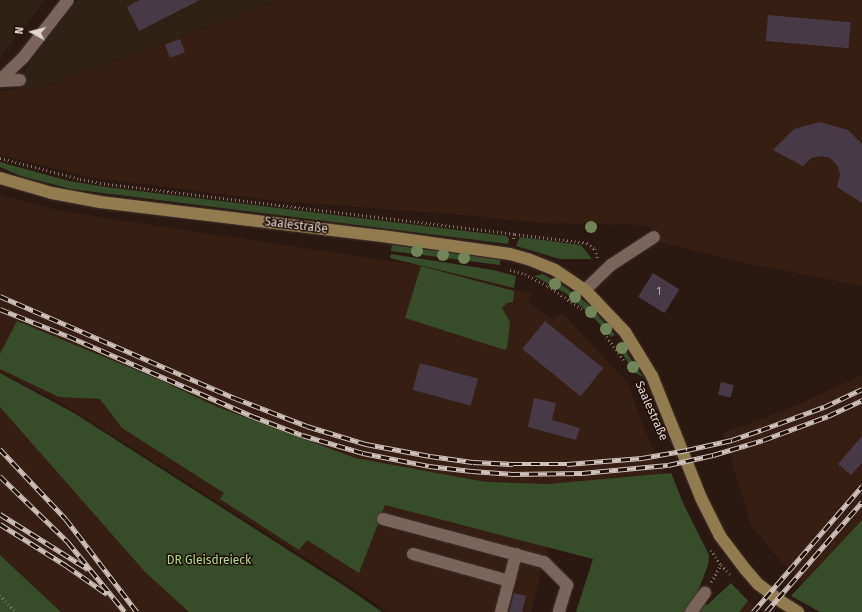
<!DOCTYPE html>
<meta charset="utf-8">
<style>
body{margin:0}
#map{position:relative;width:862px;height:612px;overflow:hidden;background:#2b1911;font-family:"Fira Sans",sans-serif}
div>[style]{position:absolute}
.built>*{inset:0;background:#361e13}
.industrial>*{inset:0;background:#2f2215}
.green>*{inset:0;background:#374d2a}
.building>*{inset:0;background:#483947;transform-origin:0 0}
.path>*{height:2.5px;margin-top:-1.25px;transform-origin:0;background:repeating-linear-gradient(90deg,#81726b 0 1px,transparent 0 4px)}
.roads{filter:drop-shadow(0 0 1px #40322f) drop-shadow(0 0 1px #40322f)}
.minor>*{height:12px;margin:-6px;padding:0 6px;transform-origin:6px;border-radius:6px;background:#7b655b}
.major>*{height:12px;margin:-6px;padding:0 6px;transform-origin:6px;border-radius:6px;background:#917b4f}
.rail>*{height:4.5px;margin-top:-2.25px;transform-origin:0;background:repeating-linear-gradient(90deg,#211008 0 9px,#cfc3bc 0 18px);box-sizing:border-box;border-block:1px solid #cfc3bc}
.trees>*{width:12px;height:12px;margin:-6px;border-radius:50%;background:#728558}
span{translate:-50% -50%;white-space:nowrap;text-align:center;line-height:1.15;-webkit-text-stroke:3px #211008;paint-order:stroke}
.number-label{font-size:10px;color:#bcafae}
.number-label span{-webkit-text-stroke-width:0}
.street-label{font-size:12px;color:#e2d6d0}
.park-label{font-size:12px;color:#adde92}
.north{position:absolute;left:12px;top:12px;width:40px;height:40px;-webkit-text-stroke:3px #211008;paint-order:stroke;rotate:277deg;font-size:11px;font-weight:700;line-height:16px;text-align:center;color:#e2d6d0}
.north::after{content:'';display:block;margin:auto;width:14px;height:18px;background:#e2d6d0;clip-path:polygon(50% 0,100% 100%,50% 72%,0 100%)}
</style>
<div id="map">
<div class="built">
<i style="clip-path:polygon(280px 0,862px 0,862px 286px,750px 264px,662px 243px,648px 225px,539px 223px,477px 216px,267px 200px,88px 177px,0 155px,0 91px,45px 86px)"></i>
<i style="clip-path:polygon(0 195px,65px 212px,418px 265px,531px 294px,528px 302px,553px 320px,562px 313px,627px 382px,649px 440px,670px 482px,560px 489px,547px 549px,531px 612px,388px 612px,352px 587px,63px 404px,0 372px)"></i>
<i style="clip-path:polygon(862px 375px,862px 520px,803px 583px,777px 557px,751px 525px,723px 433px,788px 409px)"></i>
<i style="clip-path:polygon(0 407px,145px 572px,189px 612px,61px 612px,0 555px)"></i>
<i style="clip-path:polygon(748px 601px,759px 612px,739px 612px)"></i>
</div>
<div class="industrial">
<i style="clip-path:polygon(0 0,45px 0,0 57px)"></i>
<i style="clip-path:polygon(78px 0,280px 0,45px 86px,20px 90px,20px 80px,22px 73px)"></i>
</div>
<div class="green">
<i style="clip-path:polygon(0 162px,69px 181px,106px 187px,507px 236px,509px 239px,508px 244px,71px 189px,21px 176px,0 167px)"></i>
<i style="clip-path:polygon(520px 237px,581px 245px,592px 259px,560px 259px,516px 246px)"></i>
<i style="clip-path:polygon(392px 245px,481px 257px,500px 260px,500px 265px,391px 251px)"></i>
<i style="clip-path:polygon(391px 254px,493px 270px,516px 276px,514px 288px,390px 258px)"></i>
<i style="clip-path:polygon(421px 266px,514px 291px,513px 302px,507px 303px,502px 308px,510px 322px,507px 348px,505px 350px,405px 318px)"></i>
<i style="clip-path:polygon(543px 274px,565px 287px,589px 305px,615px 335px,611px 337px,595px 319px,567px 294px,534px 276px)"></i>
<i style="clip-path:polygon(17px 321px,160px 380px,215px 406px,355px 458px,486px 482px,548px 484px,671px 473px,684px 505px,709px 555px,708px 565px,695px 599px,707px 605px,731px 583px,748px 601px,739px 612px,576px 612px,593px 559px,385px 505px,359px 573px,307px 540px,299px 550px,220px 499px,224px 493px,122px 428px,100px 399px,59px 397px,0 369px,0 354px)"></i>
<i style="clip-path:polygon(620px 343px,631px 359px,643px 377px,635px 373px,618px 347px)"></i>
<i style="clip-path:polygon(0 373px,74px 413px,346px 587px,382px 612px,189px 612px,145px 572px,0 407px)"></i>
<i style="clip-path:polygon(862px 520px,862px 612px,820px 612px,791px 596px)"></i>
<i style="clip-path:polygon(0 555px,61px 612px,0 612px)"></i>
</div>
<div class="building">
<i style="clip-path:polygon(140px 0,200px 0,139px 31px,127px 7px)"></i>
<i style="left:768px;top:15px;width:83px;height:26px;rotate:5deg"></i>
<i style="left:180px;top:39px;width:14px;height:16px;rotate:69deg"></i>
<i style="clip-path:polygon(820px 122px,848px 130px,862px 144px,862px 203px,837px 187px,840px 175px,839px 170px,837px 165px,830px 158px,821px 156px,811px 158px,803px 166px,773px 150px,794px 129px)"></i>
<i style="left:653px;top:273px;width:31px;height:28px;rotate:32deg"></i>
<i style="left:545px;top:321px;width:75px;height:36px;rotate:39deg"></i>
<i style="left:420px;top:363px;width:60px;height:28px;rotate:15deg"></i>
<i style="left:721px;top:382px;width:13px;height:13px;rotate:13deg"></i>
<i style="clip-path:polygon(534px 398px,556px 403px,552px 420px,580px 428px,576px 440px,528px 427px)"></i>
<i style="clip-path:polygon(862px 436px,862px 463px,851px 475px,838px 464px)"></i>
<i style="clip-path:polygon(514px 593px,526px 596px,522px 612px,509px 612px)"></i>
</div>
<div class="path">
<i style="left:0;top:158px;width:83px;rotate:14.7deg"></i>
<i style="left:80px;top:179px;width:20px;rotate:11deg"></i>
<i style="left:100px;top:183px;width:418px;rotate:7deg"></i>
<i style="left:515px;top:234px;width:8px;rotate:104deg"></i>
<i style="left:515px;top:234px;width:73px;rotate:7.1deg"></i>
<i style="left:587px;top:243px;width:10px;rotate:37deg"></i>
<i style="left:595px;top:249px;width:10px;rotate:73deg"></i>
<i style="left:510px;top:270px;width:16px;rotate:15deg"></i>
<i style="left:525px;top:274px;width:26px;rotate:28deg"></i>
<i style="left:548px;top:286px;width:41px;rotate:34.1deg"></i>
<i style="left:602px;top:330px;width:37px;rotate:54deg"></i>
<i style="left:711px;top:550px;width:18px;rotate:56deg"></i>
<i style="left:721px;top:565px;width:13px;rotate:45deg"></i>
<i style="left:711px;top:582px;width:20px;rotate:-60deg"></i>
<i style="left:0;top:595px;width:23px;rotate:47deg"></i>
</div>
<div class="roads">
<div class="minor">
<i style="left:0;top:80px;width:32px;rotate:-44deg"></i>
<i style="left:23px;top:58px;width:73px;rotate:-52.2deg"></i>
<i style="left:0;top:81px;width:20px;rotate:-3deg"></i>
<i style="left:585px;top:290px;width:36px;rotate:-44deg"></i>
<i style="left:611px;top:265px;width:51px;rotate:-33.1deg"></i>
<i style="left:383px;top:519px;width:167px;rotate:15deg"></i>
<i style="left:544px;top:562px;width:33px;rotate:45deg"></i>
<i style="left:567px;top:585px;width:28px;rotate:107deg"></i>
<i style="left:413px;top:554px;width:100px;rotate:15.7deg"></i>
<i style="left:501px;top:612px;width:60px;rotate:-75.5deg"></i>
<i style="left:691px;top:612px;width:24px;rotate:-54deg"></i>
</div>
<div class="major">
<i style="left:0;top:178px;width:54px;rotate:16.1deg"></i>
<i style="left:52px;top:193px;width:49px;rotate:10.6deg"></i>
<i style="left:100px;top:202px;width:284px;rotate:6.9deg"></i>
<i style="left:382px;top:236px;width:129px;rotate:8deg"></i>
<i style="left:510px;top:254px;width:19px;rotate:16deg"></i>
<i style="left:528px;top:259px;width:29px;rotate:22deg"></i>
<i style="left:555px;top:270px;width:36px;rotate:34deg"></i>
<i style="left:585px;top:290px;width:58px;rotate:46.4deg"></i>
<i style="left:625px;top:332px;width:52px;rotate:58.5deg"></i>
<i style="left:652px;top:376px;width:131px;rotate:68.1deg"></i>
<i style="left:701px;top:498px;width:42px;rotate:63.4deg"></i>
<i style="left:720px;top:536px;width:41px;rotate:52.9deg"></i>
<i style="left:745px;top:569px;width:20px;rotate:49deg"></i>
<i style="left:758px;top:584px;width:30px;rotate:37deg"></i>
<i style="left:782px;top:602px;width:19px;rotate:32deg"></i>
</div>
</div>
<div class="rail">
<i style="left:0;top:296px;width:256px;rotate:23.5deg"></i>
<i style="left:235px;top:398px;width:77px;rotate:21.3deg"></i>
<i style="left:307px;top:426px;width:62px;rotate:17deg"></i>
<i style="left:366px;top:444px;width:65px;rotate:10.6deg"></i>
<i style="left:430px;top:456px;width:43px;rotate:7.9deg"></i>
<i style="left:473px;top:462px;width:40px;rotate:2.9deg"></i>
<i style="left:513px;top:464px;width:54px"></i>
<i style="left:567px;top:464px;width:75px;rotate:-4.6deg"></i>
<i style="left:642px;top:458px;width:46px;rotate:-10.1deg"></i>
<i style="left:687px;top:450px;width:46px;rotate:-12.5deg"></i>
<i style="left:732px;top:440px;width:31px;rotate:-19deg"></i>
<i style="left:761px;top:430px;width:67px;rotate:-20.1deg"></i>
<i style="left:824px;top:407px;width:42px;rotate:-25.3deg"></i>
<i style="left:0;top:309px;width:73px;rotate:21.7deg"></i>
<i style="left:68px;top:336px;width:201px;rotate:23.5deg"></i>
<i style="left:252px;top:416px;width:53px;rotate:20.8deg"></i>
<i style="left:302px;top:435px;width:64px;rotate:16.4deg"></i>
<i style="left:363px;top:453px;width:67px;rotate:11.1deg"></i>
<i style="left:429px;top:466px;width:43px;rotate:6.6deg"></i>
<i style="left:472px;top:471px;width:39px;rotate:4deg"></i>
<i style="left:511px;top:474px;width:71px;rotate:-0.8deg"></i>
<i style="left:582px;top:473px;width:86px;rotate:-5.3deg"></i>
<i style="left:668px;top:465px;width:46px;rotate:-12.5deg"></i>
<i style="left:713px;top:455px;width:52px;rotate:-16.7deg"></i>
<i style="left:763px;top:440px;width:69px;rotate:-20.3deg"></i>
<i style="left:828px;top:416px;width:38px;rotate:-25deg"></i>
<i style="left:0;top:449px;width:96px;rotate:46.7deg"></i>
<i style="left:66px;top:519px;width:117px;rotate:52.6deg"></i>
<i style="left:0;top:476px;width:95px;rotate:44.1deg"></i>
<i style="left:68px;top:542px;width:90px;rotate:50.8deg"></i>
<i style="left:0;top:514px;width:104px;rotate:32deg"></i>
<i style="left:0;top:524px;width:79px;rotate:32.1deg"></i>
<i style="left:67px;top:566px;width:49px;rotate:35deg"></i>
<i style="left:753px;top:612px;width:167px;rotate:-49.1deg"></i>
<i style="left:766px;top:612px;width:146px;rotate:-48.9deg"></i>
</div>
<div class="trees">
<i style="left:591px;top:227px"></i>
<i style="left:417px;top:251px"></i>
<i style="left:443px;top:255px"></i>
<i style="left:464px;top:258px"></i>
<i style="left:555px;top:284px"></i>
<i style="left:575px;top:297px"></i>
<i style="left:591px;top:312px"></i>
<i style="left:606px;top:329px"></i>
<i style="left:622px;top:348px"></i>
<i style="left:633px;top:367px"></i>
</div>
<div class="number-label">
<span style="left:659px;top:293px">1</span>
</div>
<div class="street-label">
<span style="left:296px;top:226px;rotate:7deg">Saalestraße</span>
<span style="left:651px;top:411px;rotate:66deg">Saalestraße</span>
</div>
<div class="park-label">
<span style="left:209px;top:561px">DR Gleisdreieck</span>
</div>
<div class="north">N</div>
</div>
